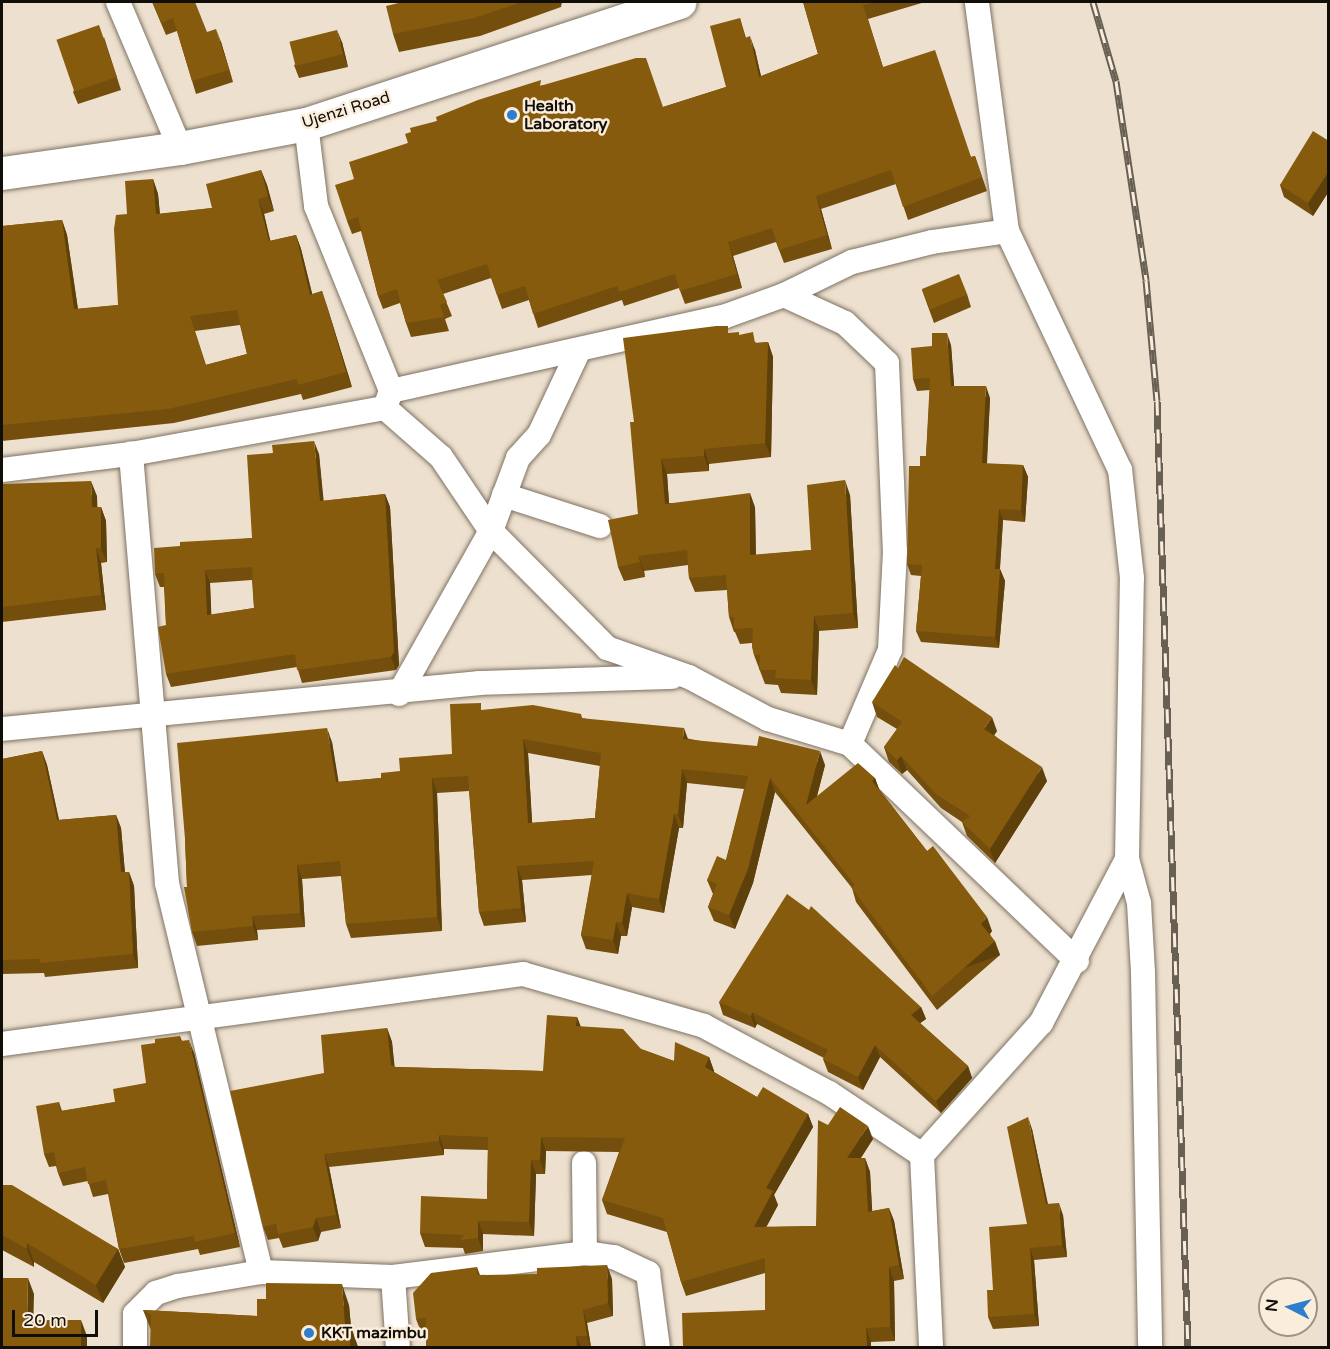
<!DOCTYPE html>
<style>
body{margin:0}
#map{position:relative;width:1330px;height:1349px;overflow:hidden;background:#ede0ce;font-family:"Varela Round",sans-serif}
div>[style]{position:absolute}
.roads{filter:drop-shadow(0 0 2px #7e7263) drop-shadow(0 0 2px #7e7263)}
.street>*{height:24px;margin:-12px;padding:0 12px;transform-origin:12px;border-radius:12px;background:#fff}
.secondary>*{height:33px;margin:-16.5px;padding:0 16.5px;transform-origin:16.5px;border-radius:16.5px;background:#fff}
.rail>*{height:7px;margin-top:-3.5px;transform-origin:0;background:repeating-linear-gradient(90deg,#fbeddb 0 14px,#686055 0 28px);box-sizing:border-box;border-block:2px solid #686055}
.wall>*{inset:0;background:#734e0c}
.shaded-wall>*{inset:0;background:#5e400a;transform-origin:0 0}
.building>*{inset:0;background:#865b0e;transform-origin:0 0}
.dots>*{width:16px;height:16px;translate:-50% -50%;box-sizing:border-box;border:3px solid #fbeddb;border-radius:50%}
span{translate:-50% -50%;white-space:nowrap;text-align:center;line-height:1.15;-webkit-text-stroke:5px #fbeddb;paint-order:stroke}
.poi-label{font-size:16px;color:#110d07;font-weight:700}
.left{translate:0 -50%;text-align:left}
.street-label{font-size:16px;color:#110d07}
.frame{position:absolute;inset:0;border:3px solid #110d07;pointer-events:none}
.north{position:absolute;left:1258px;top:1277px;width:60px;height:60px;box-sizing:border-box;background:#fbeddb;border:2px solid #9d9386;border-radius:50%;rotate:276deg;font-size:16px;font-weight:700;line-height:24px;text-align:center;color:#110d07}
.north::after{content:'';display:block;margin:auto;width:21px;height:27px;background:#2d7ecd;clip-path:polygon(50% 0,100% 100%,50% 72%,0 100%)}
.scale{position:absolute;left:12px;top:1310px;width:86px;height:27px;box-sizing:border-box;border:3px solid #110d07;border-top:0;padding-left:8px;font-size:18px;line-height:21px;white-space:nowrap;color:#110d07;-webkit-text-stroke:4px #fbeddb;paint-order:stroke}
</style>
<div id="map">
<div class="roads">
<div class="street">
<i style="left:118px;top:2px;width:159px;rotate:67deg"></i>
<i style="left:306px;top:124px;width:83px;rotate:83deg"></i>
<i style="left:316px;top:206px;width:200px;rotate:67.9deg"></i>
<i style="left:784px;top:295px;width:67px;rotate:24.7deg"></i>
<i style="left:845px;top:323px;width:58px;rotate:43.6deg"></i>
<i style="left:887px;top:363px;width:188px;rotate:87.6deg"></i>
<i style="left:895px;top:551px;width:99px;rotate:92.9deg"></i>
<i style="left:890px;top:650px;width:102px;rotate:113.1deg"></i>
<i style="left:385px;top:408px;width:18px;rotate:-71deg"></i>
<i style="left:391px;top:391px;width:340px;rotate:-12.6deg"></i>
<i style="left:723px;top:317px;width:65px;rotate:-19.8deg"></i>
<i style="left:784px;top:295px;width:76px;rotate:-25.9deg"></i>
<i style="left:852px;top:262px;width:82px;rotate:-14deg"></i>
<i style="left:932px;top:242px;width:76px;rotate:-8.3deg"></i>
<i style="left:2px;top:470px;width:130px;rotate:-7.1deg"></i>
<i style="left:504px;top:495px;width:101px;rotate:17.9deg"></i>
<i style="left:399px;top:694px;width:187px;rotate:-60.6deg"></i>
<i style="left:491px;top:531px;width:78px;rotate:-69.7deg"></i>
<i style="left:518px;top:458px;width:31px;rotate:-48deg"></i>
<i style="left:539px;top:435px;width:94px;rotate:-64.8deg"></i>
<i style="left:2px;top:729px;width:479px;rotate:-5.5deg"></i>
<i style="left:479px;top:683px;width:193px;rotate:-1.8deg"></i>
<i style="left:1127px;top:859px;width:46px;rotate:74.7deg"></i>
<i style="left:1139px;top:903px;width:70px;rotate:86.7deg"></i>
<i style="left:1143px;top:973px;width:375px;rotate:88.9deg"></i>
<i style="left:2px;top:1044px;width:526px;rotate:-7.65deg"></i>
<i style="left:523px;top:974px;width:188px;rotate:16deg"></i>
<i style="left:704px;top:1026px;width:142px;rotate:28.2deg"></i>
<i style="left:829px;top:1093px;width:112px;rotate:33.7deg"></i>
<i style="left:922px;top:1155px;width:193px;rotate:87.3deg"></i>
<i style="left:922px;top:1155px;width:178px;rotate:-48deg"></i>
<i style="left:1041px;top:1023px;width:185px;rotate:-62.3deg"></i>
<i style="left:1127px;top:859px;width:281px;rotate:-89deg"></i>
<i style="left:1132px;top:578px;width:109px;rotate:-96.3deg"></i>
<i style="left:1120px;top:470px;width:264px;rotate:-115.3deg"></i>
<i style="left:1007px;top:231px;width:231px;rotate:-97.5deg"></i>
<i style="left:584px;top:1163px;width:90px;rotate:89.4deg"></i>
<i style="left:261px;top:1272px;width:400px;rotate:-103.6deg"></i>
<i style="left:167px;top:883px;width:431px;rotate:-94.8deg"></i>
<i style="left:131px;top:454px;width:258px;rotate:-10.3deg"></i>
<i style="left:385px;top:408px;width:74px;rotate:41.2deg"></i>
<i style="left:441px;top:457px;width:89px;rotate:56deg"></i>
<i style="left:491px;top:531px;width:165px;rotate:45.2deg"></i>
<i style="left:607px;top:648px;width:87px;rotate:19.5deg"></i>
<i style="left:689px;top:677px;width:89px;rotate:28deg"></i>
<i style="left:768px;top:719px;width:86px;rotate:17deg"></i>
<i style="left:850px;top:744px;width:314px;rotate:43.7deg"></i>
<i style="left:393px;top:1277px;width:71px;rotate:86deg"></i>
<i style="left:135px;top:1348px;width:34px;rotate:-90deg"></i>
<i style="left:135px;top:1314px;width:30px;rotate:-45deg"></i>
<i style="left:156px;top:1293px;width:23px;rotate:-18deg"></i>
<i style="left:178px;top:1286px;width:84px;rotate:-9.6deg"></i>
<i style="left:261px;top:1272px;width:132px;rotate:2.2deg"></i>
<i style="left:393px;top:1277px;width:193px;rotate:-7.1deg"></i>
<i style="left:585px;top:1253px;width:29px;rotate:8deg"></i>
<i style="left:614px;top:1257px;width:38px;rotate:25deg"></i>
<i style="left:648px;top:1273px;width:76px;rotate:82.4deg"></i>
</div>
<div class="secondary">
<i style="left:2px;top:173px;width:180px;rotate:-8deg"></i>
<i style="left:180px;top:148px;width:128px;rotate:-10.8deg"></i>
<i style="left:306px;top:124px;width:393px;rotate:-18.1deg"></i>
</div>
</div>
<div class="rail">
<i style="left:1093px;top:2px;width:82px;rotate:73.8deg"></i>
<i style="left:1116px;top:81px;width:201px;rotate:81.4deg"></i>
<i style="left:1146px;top:280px;width:121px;rotate:84.8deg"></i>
<i style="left:1157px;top:401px;width:948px;rotate:88.13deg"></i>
</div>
<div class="wall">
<i style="clip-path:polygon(152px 2px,207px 32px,221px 42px,233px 82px,196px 94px,177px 31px,166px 35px)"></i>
<i style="clip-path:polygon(403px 2px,562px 2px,561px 7px,480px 36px,399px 52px,393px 34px)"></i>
<i style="clip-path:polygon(803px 2px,925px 2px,868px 19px,883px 67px,971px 157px,975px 156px,987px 191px,908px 220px,896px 184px,821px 209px,832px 249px,784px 263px,776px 242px,733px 256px,742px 288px,685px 304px,679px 288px,624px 306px,622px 300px,538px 328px,529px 300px,502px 309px,491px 278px,443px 294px,452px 316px,445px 319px,449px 331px,411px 337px,406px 323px,400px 303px,383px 309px,378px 296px,361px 231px,352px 234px,347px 221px,354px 179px,408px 143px,411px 132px,437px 121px,543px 85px,663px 107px,726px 87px,740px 18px,746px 38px,755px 50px,761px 76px,818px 54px)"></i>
<i style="clip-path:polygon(104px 37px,121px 90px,78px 104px,73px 92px)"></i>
<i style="clip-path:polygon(342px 42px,348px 67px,299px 78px,294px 65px)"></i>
<i style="clip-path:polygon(1329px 141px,1329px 191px,1313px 216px,1284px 197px,1280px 185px)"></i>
<i style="clip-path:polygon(evenodd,261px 170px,267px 185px,274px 211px,264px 214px,270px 241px,296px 235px,301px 249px,312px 294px,322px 291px,352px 387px,303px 400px,301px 394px,174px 423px,2px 441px,2px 226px,62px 220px,67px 235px,78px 309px,118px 305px,127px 214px,153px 179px,158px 194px,160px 214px,212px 208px,261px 170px,240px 325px,247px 354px,206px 365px,195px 331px,240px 325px)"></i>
<i style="clip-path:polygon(922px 290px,967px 294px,971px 307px,934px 323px)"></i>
<i style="clip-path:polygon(730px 333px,740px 335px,757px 343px,768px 342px,773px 357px,771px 457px,709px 464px,709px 471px,667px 474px,669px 503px,755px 507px,756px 555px,811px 550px,850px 495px,858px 628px,819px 631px,817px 695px,781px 693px,778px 685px,765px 684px,754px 655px,752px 643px,740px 644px,735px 632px,734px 632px,729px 617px,727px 590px,695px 592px,689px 578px,688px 565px,644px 571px,645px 577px,624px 581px,618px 567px,638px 514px,634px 422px)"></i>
<i style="clip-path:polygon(951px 345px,954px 386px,990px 398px,987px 464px,1023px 465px,1028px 477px,1025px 522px,1003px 520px,1000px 569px,1005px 581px,999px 648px,921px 642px,916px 631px,921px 576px,911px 575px,907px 564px,920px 466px,926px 456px,930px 390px,917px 391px,913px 379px,932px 346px)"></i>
<i style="clip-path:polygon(evenodd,319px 454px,323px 501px,385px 494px,390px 507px,399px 665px,396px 670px,302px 683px,297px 667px,171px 687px,166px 674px,166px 625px,164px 587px,160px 587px,155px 574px,180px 546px,252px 538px,319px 454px,252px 580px,254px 608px,211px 615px,210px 583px,252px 580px)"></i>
<i style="clip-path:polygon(2px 484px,97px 496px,97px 507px,101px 507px,106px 521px,107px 562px,101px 563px,106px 610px,2px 622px)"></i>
<i style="clip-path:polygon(872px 702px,997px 731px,994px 735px,1047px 781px,995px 863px,967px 836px,962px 822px,941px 808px,907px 770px,902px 774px,889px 762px,884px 747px,897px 729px,877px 717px)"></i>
<i style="clip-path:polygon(evenodd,483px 710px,581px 714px,582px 718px,825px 765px,817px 796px,875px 778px,879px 789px,927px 851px,992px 931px,990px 934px,1000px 955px,937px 1010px,856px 902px,852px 888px,775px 792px,753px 883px,735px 929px,714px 921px,708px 907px,713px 894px,707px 880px,726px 860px,744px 789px,687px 783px,683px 828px,679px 828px,664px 913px,632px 907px,627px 936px,621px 936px,618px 954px,586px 949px,581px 935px,592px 875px,522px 880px,526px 922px,484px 926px,479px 912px,469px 791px,437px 793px,442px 931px,351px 938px,346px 924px,341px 876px,302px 879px,305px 927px,257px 930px,258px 940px,197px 946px,192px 932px,187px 887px,185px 839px,332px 742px,338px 782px,381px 778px,452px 754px,483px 710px,528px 753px,600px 766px,595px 818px,532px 823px,528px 753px)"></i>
<i style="clip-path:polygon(42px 751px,47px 765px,59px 820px,116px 815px,121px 828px,125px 872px,129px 872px,134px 886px,138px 968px,45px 977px,44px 973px,2px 974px,2px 759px)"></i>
<i style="clip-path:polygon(719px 1002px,921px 1007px,926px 1019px,920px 1023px,968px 1066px,972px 1078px,941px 1113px,880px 1057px,863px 1090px,828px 1072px,823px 1059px,824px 1058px,757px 1024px,755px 1028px,723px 1015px)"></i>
<i style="clip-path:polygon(577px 1017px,581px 1027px,674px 1061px,709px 1057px,714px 1071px,714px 1072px,757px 1097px,808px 1114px,813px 1127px,774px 1195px,778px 1205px,766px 1227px,816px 1226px,828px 1125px,873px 1139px,861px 1158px,865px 1158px,870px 1172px,872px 1211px,889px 1208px,894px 1221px,904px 1279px,894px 1281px,895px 1341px,871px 1342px,871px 1347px,683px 1347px,765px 1310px,765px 1273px,686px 1296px,681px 1282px,667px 1232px,607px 1214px,602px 1200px,619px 1152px,546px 1151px,545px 1174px,536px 1174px,534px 1236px,483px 1234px,483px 1251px,465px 1254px,463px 1248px,425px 1247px,420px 1233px,487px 1199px,488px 1150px,444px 1149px,444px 1155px,329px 1167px,341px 1228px,321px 1232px,318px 1241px,283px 1248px,279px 1238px,268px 1240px,263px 1227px,324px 1073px,387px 1028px,392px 1042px,394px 1067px,396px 1067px,543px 1071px)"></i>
<i style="clip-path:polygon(180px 1036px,182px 1041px,194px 1053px,240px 1247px,200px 1255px,198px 1249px,124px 1263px,119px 1249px,108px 1194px,93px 1197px,88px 1181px,63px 1186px,58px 1173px,56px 1166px,49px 1167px,44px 1154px,59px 1102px,62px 1111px,115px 1102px,146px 1083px,155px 1043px)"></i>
<i style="clip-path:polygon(1032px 1129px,1048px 1204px,1063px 1215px,1067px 1257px,1034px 1260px,1039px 1326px,993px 1329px,988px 1317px,993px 1290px,1027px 1224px)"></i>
<i style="clip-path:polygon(2px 1188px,118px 1249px,125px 1267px,103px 1303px,34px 1262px,34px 1267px,2px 1250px)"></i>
<i style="clip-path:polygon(477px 1267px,480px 1275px,612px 1279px,613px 1316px,587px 1323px,591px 1347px,426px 1347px,426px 1332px,421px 1332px,416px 1319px)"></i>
<i style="clip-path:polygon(349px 1305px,351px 1327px,358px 1347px,151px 1330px,143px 1310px,257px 1316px)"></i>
</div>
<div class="shaded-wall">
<i style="clip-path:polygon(216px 29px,221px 42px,233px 82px,229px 70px)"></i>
<i style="clip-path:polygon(337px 30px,342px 42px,348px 67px,343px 54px)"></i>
<i style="clip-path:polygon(750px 36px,755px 50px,764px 90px,759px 77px)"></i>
<i style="clip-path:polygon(261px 170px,267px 185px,274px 211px,268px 196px)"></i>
<i style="clip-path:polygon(1329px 171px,1329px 191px,1313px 216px,1308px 203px)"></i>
<i style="clip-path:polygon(153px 179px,158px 194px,161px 229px,156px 214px)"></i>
<i style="clip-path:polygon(816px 196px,821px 209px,832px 249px,827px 235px)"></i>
<i style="clip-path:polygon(258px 199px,264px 214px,274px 256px,269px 241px)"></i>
<i style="clip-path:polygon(62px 220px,67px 235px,80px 324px,74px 309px)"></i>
<i style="clip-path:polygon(296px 235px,301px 249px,316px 309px,310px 295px)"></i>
<i style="clip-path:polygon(728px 242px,733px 256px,742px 288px,737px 274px)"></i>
<i style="clip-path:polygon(322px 291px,327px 306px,352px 387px,346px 372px)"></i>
<i style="clip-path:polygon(947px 333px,951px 345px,955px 397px,951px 386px)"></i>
<i style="clip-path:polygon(768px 342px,773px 357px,771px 457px,765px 443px)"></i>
<i style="clip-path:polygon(986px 386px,990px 398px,986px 475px,982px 463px)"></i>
<i style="clip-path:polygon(314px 441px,319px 454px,325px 514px,320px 501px)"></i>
<i style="clip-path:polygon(704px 449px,709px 464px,709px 471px,704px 456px)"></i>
<i style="clip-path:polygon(661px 459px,667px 474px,670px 518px,665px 504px)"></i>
<i style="clip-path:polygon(1023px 465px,1028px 477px,1025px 522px,1021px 510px)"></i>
<i style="clip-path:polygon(845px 480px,850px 495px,858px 628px,853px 613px)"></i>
<i style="clip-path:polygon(91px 481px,97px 496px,98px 522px,92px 507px)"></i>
<i style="clip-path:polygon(750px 493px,755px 507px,756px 570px,750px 555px)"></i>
<i style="clip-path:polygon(385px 494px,390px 507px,399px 665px,396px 670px,391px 657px)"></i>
<i style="clip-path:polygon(101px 507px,106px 521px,107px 562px,101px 548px)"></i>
<i style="clip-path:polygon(999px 509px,1003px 520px,999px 580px,995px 569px)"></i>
<i style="clip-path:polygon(96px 548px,101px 563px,106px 610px,101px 595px)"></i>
<i style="clip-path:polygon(638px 556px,644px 571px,645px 577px)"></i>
<i style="clip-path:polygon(1000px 569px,1005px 581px,999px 648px,995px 637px)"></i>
<i style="clip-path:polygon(205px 570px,210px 583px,212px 628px,207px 615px)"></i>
<i style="clip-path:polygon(814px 616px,819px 631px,817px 695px,811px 680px)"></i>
<i style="clip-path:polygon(2px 690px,3px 709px,2px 704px)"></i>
<i style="clip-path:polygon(992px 717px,997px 731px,989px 743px,984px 729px)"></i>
<i style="clip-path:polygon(327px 728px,332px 742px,341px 796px,336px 782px)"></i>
<i style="clip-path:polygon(684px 728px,689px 742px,683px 739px)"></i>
<i style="clip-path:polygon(523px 739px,528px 753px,533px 837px,528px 823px)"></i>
<i style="clip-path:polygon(42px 751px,47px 765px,62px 834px,57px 820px)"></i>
<i style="clip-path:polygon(820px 751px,825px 765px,811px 819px,806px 805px)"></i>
<i style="clip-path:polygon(901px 756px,907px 770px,902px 774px,897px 760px)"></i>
<i style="clip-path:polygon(1042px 767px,1047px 781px,995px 863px,990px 849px)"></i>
<i style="clip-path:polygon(682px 769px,687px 783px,683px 828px,678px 814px)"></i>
<i style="clip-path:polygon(432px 778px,437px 793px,442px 931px,437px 917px)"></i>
<i style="clip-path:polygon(770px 778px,775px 792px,753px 883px,735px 929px,729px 915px)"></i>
<i style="clip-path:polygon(875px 778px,880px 792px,872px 781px)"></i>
<i style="clip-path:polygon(674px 814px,679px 828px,664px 913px,659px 899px)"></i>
<i style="clip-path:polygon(116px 815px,121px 828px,126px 886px,121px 872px)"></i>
<i style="clip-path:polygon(297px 865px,302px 879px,305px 927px,300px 913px)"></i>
<i style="clip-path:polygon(517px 866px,522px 880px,526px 922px,521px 908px)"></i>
<i style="clip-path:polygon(129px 872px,134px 886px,138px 968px,133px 954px)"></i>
<i style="clip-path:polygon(627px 893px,632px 907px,627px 936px,622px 922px)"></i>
<i style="clip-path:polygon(252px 916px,257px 930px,258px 940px,253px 926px)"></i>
<i style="clip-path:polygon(987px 917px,992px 931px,986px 938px,981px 924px)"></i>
<i style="clip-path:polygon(616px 922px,621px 936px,618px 954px,613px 940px)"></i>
<i style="left:995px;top:941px;width:15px;height:84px;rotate:70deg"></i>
<i style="clip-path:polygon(921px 1007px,926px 1019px,915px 1027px,911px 1015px)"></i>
<i style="clip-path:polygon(752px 1012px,757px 1024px,755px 1028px,751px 1016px)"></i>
<i style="clip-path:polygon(577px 1017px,582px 1031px,576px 1026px)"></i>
<i style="clip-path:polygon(387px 1028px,392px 1042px,396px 1079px,391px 1065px)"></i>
<i style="clip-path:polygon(189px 1040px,194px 1053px,240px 1247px,235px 1233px)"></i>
<i style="clip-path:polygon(875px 1045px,880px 1057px,863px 1090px,858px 1077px)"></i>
<i style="clip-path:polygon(709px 1057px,714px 1071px,710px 1081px,705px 1067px)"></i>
<i style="clip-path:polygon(968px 1066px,972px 1078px,941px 1113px,936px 1101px)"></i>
<i style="clip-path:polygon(808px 1114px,813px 1127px,774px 1195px,778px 1205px,759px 1241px,754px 1227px,766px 1188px)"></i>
<i style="clip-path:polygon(1028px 1117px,1032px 1129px,1050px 1216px,1046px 1204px)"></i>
<i style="clip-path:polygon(868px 1126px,873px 1139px,852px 1171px,847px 1158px)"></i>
<i style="clip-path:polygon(439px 1135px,444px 1149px,444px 1155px,439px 1141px)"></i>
<i style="clip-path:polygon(541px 1137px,546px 1151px,545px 1174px,540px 1160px)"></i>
<i style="clip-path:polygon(324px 1154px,329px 1167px,341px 1228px,336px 1215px)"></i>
<i style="clip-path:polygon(865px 1158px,870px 1172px,873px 1225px,868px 1212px)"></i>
<i style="clip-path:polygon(531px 1160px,536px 1174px,534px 1236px,529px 1222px)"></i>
<i style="clip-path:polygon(1059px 1203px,1063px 1215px,1067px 1257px,1062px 1245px)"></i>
<i style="clip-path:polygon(889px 1208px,894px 1221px,904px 1279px,899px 1265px)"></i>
<i style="clip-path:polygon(316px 1218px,321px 1232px,318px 1241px,313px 1227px)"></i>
<i style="clip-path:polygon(478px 1221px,483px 1234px,483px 1251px,478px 1238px)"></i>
<i style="clip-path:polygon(27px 1243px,34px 1262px,34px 1267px,27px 1249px)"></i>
<i style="clip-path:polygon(1030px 1248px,1034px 1260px,1039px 1326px,1034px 1314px)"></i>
<i style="clip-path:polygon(118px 1249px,125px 1267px,103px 1303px,96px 1285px)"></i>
<i style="clip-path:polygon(607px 1265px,612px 1279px,613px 1316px,608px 1303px)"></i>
<i style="clip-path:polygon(889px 1267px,894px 1281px,895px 1341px,890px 1327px)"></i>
<i style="clip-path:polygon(28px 1278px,34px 1294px,33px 1335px,27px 1320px)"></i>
<i style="clip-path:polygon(342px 1284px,349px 1305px,351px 1327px,358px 1347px,350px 1347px,345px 1326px)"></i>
<i style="clip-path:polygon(583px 1310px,587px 1323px,591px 1347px,587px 1336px)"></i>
<i style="clip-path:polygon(81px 1320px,87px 1336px,87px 1347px,81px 1347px)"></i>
<i style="clip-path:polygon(866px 1328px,871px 1342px,871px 1347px,867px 1347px)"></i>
<i style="clip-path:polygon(576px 1336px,581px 1347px,577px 1347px)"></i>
</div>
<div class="building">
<i style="clip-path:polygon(153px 2px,195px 2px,207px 32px,216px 29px,229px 70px,192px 81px,173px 18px,161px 23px)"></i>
<i style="clip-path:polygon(403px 2px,522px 2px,474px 18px,393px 34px,386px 6px)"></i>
<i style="clip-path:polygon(803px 2px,876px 2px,863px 5px,883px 67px,935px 50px,971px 157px,975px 156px,982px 177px,903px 207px,891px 170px,816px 196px,827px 235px,779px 250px,772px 228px,728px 242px,737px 274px,680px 291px,675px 274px,619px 292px,617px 286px,533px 314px,525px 286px,497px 295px,487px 264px,437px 280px,447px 302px,440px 305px,444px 317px,406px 323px,397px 289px,378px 296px,358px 217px,347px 221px,335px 185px,354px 179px,349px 162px,408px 143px,405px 134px,411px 132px,410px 128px,437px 121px,436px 117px,478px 100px,541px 80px,540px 86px,636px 58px,646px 58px,663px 107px,726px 87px,710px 26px,740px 18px,745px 38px,750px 36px,759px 77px,818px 54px)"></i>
<i style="left:99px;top:25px;width:55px;height:45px;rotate:71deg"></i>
<i style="left:337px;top:30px;width:25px;height:49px;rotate:76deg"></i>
<i style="clip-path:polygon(1313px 131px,1329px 141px,1329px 171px,1308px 203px,1280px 185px)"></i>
<i style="clip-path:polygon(evenodd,261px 170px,268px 196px,258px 199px,269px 241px,296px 235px,310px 295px,322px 291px,346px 372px,298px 385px,297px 379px,168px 409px,2px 425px,2px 226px,62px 220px,74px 309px,118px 305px,114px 229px,116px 215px,127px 214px,125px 181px,153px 179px,156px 214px,212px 208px,206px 184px,261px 170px,237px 310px,247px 354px,205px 365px,190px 316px,237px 310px)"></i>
<i style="left:959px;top:274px;width:22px;height:40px;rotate:68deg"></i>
<i style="clip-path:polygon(716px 326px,728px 326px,728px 333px,739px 332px,739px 335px,753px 332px,755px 343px,768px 342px,765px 443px,704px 449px,704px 456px,661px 459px,665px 504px,750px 493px,750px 555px,811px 550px,807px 485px,845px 480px,853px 613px,814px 616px,811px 680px,775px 678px,776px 670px,759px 670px,760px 655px,754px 655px,752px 647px,753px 628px,734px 629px,734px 617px,729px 617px,726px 575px,689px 578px,687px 550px,638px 556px,640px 562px,618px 567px,608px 520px,638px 514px,630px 422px,634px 422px,623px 338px)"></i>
<i style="clip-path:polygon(932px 333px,947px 333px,951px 386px,986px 386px,982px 463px,1023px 465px,1021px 510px,999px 509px,995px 569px,1000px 569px,995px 637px,916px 631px,922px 565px,907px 564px,909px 466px,920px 466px,920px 456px,926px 456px,930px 378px,913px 379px,911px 348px,932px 346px)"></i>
<i style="clip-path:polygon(evenodd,314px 441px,320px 501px,385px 494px,394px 652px,391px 657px,297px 670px,295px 654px,166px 674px,158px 627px,166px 625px,164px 573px,155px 574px,154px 548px,180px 546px,180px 542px,252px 538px,247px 455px,273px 453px,272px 445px,314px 441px,252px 567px,254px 608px,207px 615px,205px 570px,252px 567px)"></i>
<i style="clip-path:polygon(91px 481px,92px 507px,101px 507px,101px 548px,96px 548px,101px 595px,2px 607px,2px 484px)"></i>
<i style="clip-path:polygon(904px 657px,992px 717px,984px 729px,1042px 767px,990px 849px,962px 822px,970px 816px,936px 794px,901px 756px,897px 760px,884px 747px,902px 722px,872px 702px,895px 665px,898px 668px)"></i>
<i style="clip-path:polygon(evenodd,481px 703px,481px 710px,533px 705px,581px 714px,580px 718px,684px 728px,683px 739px,757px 746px,759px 736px,820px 751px,806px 805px,858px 763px,875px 778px,872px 781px,927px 851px,933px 846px,987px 917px,981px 924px,995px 941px,932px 996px,851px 887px,855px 885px,770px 778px,748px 869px,729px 915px,708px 907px,717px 884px,707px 880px,717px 856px,726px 860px,748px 776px,682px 769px,678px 814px,674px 814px,659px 899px,627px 893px,622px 922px,616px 922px,613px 940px,581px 935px,594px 861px,517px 866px,521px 908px,479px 912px,468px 776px,432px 778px,437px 917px,346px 924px,340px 861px,297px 865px,300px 913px,252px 916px,253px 926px,192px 932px,184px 887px,187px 887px,185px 839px,177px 743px,327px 728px,336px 782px,381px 778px,381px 773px,400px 771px,399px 758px,452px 754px,450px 704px,481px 703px,523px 739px,601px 753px,595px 818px,528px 823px,523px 739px)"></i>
<i style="clip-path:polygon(42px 751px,57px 820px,116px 815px,121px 872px,129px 872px,133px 954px,40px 963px,40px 959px,2px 960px,2px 759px)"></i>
<i style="clip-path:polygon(787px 894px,809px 910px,811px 906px,921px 1007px,911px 1015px,968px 1066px,936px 1101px,875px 1045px,858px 1077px,823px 1059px,828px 1050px,752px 1012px,751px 1016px,719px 1002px)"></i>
<i style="clip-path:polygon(547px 1015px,577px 1017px,576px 1026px,623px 1029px,641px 1049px,674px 1061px,675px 1042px,709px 1057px,705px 1067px,757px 1097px,763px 1087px,808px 1114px,766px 1188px,773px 1191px,754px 1227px,816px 1226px,818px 1120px,828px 1125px,840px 1107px,868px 1126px,847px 1158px,865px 1158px,868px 1212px,889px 1208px,899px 1265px,889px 1267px,890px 1327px,866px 1328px,867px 1347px,683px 1347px,682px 1313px,765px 1310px,765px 1258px,681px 1282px,663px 1218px,602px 1200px,625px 1138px,541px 1137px,540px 1160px,531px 1160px,529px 1222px,478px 1221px,478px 1238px,460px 1240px,464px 1235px,420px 1233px,421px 1196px,487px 1199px,488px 1137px,439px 1135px,439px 1141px,324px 1154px,336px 1215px,316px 1218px,313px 1227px,278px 1234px,276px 1224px,263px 1227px,230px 1091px,324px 1073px,321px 1035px,387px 1028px,391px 1065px,396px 1067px,543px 1071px)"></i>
<i style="clip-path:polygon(180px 1036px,180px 1041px,189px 1040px,235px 1233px,195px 1242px,194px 1236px,119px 1249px,106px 1180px,88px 1184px,85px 1167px,58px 1173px,54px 1152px,44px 1154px,36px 1106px,59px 1102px,60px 1111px,115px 1102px,113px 1089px,146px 1083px,141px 1045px,155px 1043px,155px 1039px)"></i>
<i style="clip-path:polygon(1028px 1117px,1046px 1204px,1059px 1203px,1062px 1245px,1030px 1248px,1034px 1314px,988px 1317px,987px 1290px,993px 1290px,989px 1227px,1027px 1224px,1007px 1127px)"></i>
<i style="clip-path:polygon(3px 1185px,12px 1185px,118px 1249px,96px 1285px,27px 1243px,27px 1249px,2px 1235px,2px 1188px)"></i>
<i style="clip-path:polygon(607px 1265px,608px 1303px,583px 1310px,587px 1336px,576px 1336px,577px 1347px,426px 1347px,426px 1318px,416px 1319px,413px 1293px,431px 1273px,477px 1267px,477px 1275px,537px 1274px,537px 1268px)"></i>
<i style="clip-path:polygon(2px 1278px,28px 1278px,27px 1320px,81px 1320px,81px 1347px,2px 1347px)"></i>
<i style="clip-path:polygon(266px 1283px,342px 1284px,345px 1326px,351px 1326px,350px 1347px,150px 1347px,151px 1315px,143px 1310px,257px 1316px,257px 1299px,266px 1299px)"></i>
</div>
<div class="dots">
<i style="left:512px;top:115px;background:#2d7ecd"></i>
<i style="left:309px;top:1333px;background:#2d7ecd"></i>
</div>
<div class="poi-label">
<span class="left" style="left:524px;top:115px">Health<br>Laboratory</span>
<span class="left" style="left:321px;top:1333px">KKT mazimbu</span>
</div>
<div class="street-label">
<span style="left:346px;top:110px;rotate:-17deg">Ujenzi Road</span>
</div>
<div class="frame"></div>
<div class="north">N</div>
<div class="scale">20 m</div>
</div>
